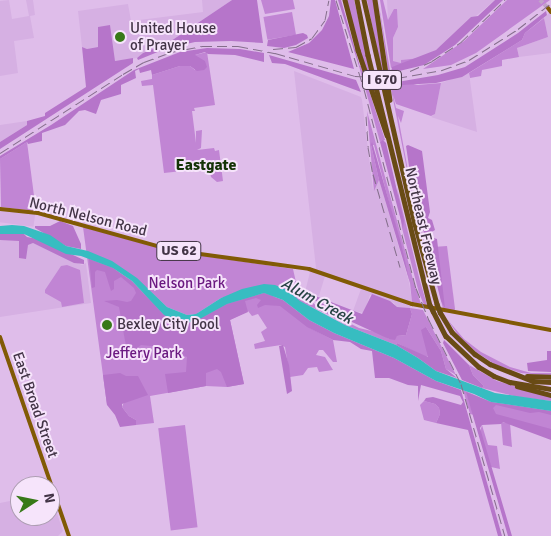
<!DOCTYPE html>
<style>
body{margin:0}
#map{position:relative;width:551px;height:536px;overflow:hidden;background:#dfbdea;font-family:Signika,sans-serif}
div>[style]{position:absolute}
.built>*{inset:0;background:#d6b0e3;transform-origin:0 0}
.green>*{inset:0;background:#c185d4;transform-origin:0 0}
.forest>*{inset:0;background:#b675ca}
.water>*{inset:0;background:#37bdc1}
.major-tunnel>*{height:4px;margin-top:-2px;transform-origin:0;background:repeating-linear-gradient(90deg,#c0a2c9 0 4px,transparent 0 6px)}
.major>*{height:4px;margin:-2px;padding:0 2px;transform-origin:2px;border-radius:2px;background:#815a05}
.highway>*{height:4.5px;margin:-2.25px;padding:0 2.25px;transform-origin:2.25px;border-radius:2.25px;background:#694b15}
.rail>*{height:1px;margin-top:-0.5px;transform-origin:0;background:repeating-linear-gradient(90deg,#846e8b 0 10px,transparent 0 15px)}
.highway-bridge>*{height:4.5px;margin:-2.25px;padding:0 2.25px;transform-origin:2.25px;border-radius:2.25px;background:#694b15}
.dots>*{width:14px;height:14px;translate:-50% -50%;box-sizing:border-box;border:2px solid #f6e4fb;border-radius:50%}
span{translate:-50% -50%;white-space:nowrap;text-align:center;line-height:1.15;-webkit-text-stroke:4px #f6e4fb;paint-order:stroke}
.shield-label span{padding:1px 4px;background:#f6e4fb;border:1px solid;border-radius:4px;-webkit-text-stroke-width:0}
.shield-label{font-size:14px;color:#423446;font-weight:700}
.poi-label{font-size:15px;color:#423446}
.left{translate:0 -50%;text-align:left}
.street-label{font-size:15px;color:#423446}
.park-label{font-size:15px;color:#6b1981}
.neighbourhood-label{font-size:16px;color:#143306;font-weight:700}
.water-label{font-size:16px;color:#274344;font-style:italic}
.north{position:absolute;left:10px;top:476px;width:50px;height:50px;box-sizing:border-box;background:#f6e4fb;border:1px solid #ae9eb3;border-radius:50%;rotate:79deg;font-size:14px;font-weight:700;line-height:20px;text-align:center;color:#423446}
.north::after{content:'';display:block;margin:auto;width:18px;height:22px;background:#377918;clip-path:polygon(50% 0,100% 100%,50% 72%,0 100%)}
</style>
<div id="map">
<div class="built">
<i style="clip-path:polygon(9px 0,12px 19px,29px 16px,26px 0,33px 0,35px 15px,30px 16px,34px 38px,14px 41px,18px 73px,0 76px,0 1px)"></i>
<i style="clip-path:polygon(202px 0,232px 0,168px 43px,143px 53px,137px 58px,115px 61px,98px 27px,98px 47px,87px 49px,82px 47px,78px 11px,128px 4px,131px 21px,203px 12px)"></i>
<i style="clip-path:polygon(387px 0,495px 0,436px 50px,420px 58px,401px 60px,401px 63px,393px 61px,393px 38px,398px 27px,397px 9px,388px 20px)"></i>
<i style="clip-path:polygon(551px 11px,551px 53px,519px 57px,517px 48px,548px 37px,544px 18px)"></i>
<i style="clip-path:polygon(294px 71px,361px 97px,362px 100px,373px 190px,379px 180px,409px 282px,412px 302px,410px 308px,396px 307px,394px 303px,370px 295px,364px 313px,353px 311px,361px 289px,325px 276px,319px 296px,305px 292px,310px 272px,316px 268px)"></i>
<i style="clip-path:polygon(469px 73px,477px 132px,431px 117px,435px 114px,441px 83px)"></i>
<i style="clip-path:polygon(27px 121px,27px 125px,0 142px,0 125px)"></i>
<i style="left:0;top:206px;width:36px;height:16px;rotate:8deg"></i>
<i style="clip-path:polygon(12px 239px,21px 242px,19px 258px,28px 245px,33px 243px,82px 265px,86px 263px,91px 303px,0 317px,0 240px)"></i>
<i style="clip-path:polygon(50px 493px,63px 531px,58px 536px,0 536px,0 503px,20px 499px,20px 516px,50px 516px)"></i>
</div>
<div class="green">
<i style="clip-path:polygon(261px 0,293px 0,295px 9px,265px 14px)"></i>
<i style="clip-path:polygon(347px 0,354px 0,378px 100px,360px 55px)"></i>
<i style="clip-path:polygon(367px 0,374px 0,386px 73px,383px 73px,379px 59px)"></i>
<i style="clip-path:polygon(378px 0,392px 82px,403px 81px,417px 85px,441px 83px,435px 114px,431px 116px,396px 104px,393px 95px,396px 108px,404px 111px,401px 123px,398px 116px,411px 187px,439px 302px,410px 185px,390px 84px)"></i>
<i style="clip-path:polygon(380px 0,383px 0,388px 20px,394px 9px,397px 9px,398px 27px,393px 38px,393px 61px,401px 63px,401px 60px,420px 58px,391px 68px)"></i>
<i style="clip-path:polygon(507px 0,550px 0,476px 53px,451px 65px,423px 69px,464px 41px)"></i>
<i style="left:292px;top:12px;width:23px;height:29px;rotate:80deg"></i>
<i style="clip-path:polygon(544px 18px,548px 37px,517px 48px,519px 57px,502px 60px,502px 66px,482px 70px,481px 76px,470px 78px,469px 73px,522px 40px,525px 33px)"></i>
<i style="clip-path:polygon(207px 52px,215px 105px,194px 108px,195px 111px,192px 111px,196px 143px,196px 131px,202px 130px,201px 148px,197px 150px,214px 148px,215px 151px,219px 150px,223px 181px,217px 182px,211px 177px,209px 168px,164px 173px,153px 85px,142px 86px,141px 81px,152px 79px,152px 75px,180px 66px,190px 66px,195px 70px,195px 55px)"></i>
<i style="clip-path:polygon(359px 66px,361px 66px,386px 143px,385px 140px,380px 142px)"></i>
<i style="clip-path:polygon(367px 111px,414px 283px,421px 304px,412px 302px,410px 283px,374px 145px,371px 145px,379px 180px,374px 191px)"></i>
<i style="clip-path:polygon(27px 142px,36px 211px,1px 207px,0 159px)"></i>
<i style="clip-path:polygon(397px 188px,420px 281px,427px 305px,424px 305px,419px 293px,402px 228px)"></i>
<i style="clip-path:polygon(83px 227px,170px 251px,293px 269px,298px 291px,318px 307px,359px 328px,380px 333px,389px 339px,397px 336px,406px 335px,412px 314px,410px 308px,423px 310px,456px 375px,446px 369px,441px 351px,426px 327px,429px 356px,426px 357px,397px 343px,396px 345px,345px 325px,327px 314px,267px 287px,221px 298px,196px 314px,187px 315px,167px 307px,146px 287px,113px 268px,176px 321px,238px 299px,264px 293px,272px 295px,310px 328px,333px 340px,337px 362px,333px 362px,323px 350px,319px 350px,316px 355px,325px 357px,333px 370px,319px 372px,317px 367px,308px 368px,303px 375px,290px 377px,285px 347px,281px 345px,255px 349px,254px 344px,265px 341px,261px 332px,267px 328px,258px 314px,252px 316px,248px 311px,230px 320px,244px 384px,227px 387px,206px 386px,150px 396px,154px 423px,136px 425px,136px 420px,129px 416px,122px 407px,124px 402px,107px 405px)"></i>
<i style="clip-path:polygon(447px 246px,455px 309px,454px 311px,443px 309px,430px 252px,433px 247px)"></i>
<i style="clip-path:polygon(67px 265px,80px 270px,84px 303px,62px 307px,61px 302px,45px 293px,45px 290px,61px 266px)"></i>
<i style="clip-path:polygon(447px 319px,464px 339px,481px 352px,510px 367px,531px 373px,551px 373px,551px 376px,521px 373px,496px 365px,476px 352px,458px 335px)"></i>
<i style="clip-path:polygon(469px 365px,497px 381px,551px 397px,551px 401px,518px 397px,482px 388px,484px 386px,473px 375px)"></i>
<i style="clip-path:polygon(463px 390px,491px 402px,551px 411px,551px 431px,470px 414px)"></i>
<i style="clip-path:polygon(424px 401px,435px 404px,439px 408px,440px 414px,436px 423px,424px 420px,420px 405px)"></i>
<i style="clip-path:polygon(501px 422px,510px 423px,512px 447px,503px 445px)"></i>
<i style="left:185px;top:425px;width:103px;height:27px;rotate:83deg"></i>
<i style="clip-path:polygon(482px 425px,488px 445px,497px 446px,500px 469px,491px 467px,480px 432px)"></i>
</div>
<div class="forest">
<i style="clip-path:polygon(232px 0,257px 0,263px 43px,231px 41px,195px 42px,165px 49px,138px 60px,137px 58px,143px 53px,168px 43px)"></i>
<i style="clip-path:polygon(331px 0,335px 0,354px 69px,288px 52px,309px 43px,322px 30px,329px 16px)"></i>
<i style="clip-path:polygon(338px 0,341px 0,360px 67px,359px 66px)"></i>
<i style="clip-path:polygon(495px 0,503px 0,455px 45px,424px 65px,391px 73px,392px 67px,436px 50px,471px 17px,478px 16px)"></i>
<i style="clip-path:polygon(546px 11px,547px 15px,525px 33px,522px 40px,462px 77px,436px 83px,402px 85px,403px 81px,438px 75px,465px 67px,518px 33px)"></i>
<i style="clip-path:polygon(110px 25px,115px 61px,133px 58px,133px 63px,0 149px,0 142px,27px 125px,27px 121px,45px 116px,45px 113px,86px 87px,82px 47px,87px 49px,98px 47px,98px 27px)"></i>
<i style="clip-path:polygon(303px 33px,307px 35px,308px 38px,296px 45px,284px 48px,267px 46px,268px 40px)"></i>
<i style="clip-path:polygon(207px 48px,240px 49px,264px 53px,264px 62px,235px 55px,208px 54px,205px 52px,195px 55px,205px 61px,207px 67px,204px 70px,197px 71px,190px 66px,180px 66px,152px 75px,151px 70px,140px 73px,139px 69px,135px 71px,136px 78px,121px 85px,121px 94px,101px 100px,96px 114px,85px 110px,79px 111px,65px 125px,42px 133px,42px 141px,28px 144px,27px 142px,0 159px,0 156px,51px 125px,134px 70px,180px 52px)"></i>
<i style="clip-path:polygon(269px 55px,356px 80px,361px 92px,285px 64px,272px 63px)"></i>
<i style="clip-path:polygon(383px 140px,386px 143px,404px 221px,403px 228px,380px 142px)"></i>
<i style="clip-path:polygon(372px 142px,401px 243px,410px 283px,379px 180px,371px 145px)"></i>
<i style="clip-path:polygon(408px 145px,422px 151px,430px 212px,428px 218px,432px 220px,435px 230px,430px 233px,430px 237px,437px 239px,445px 308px,441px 301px,421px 221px,409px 166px,406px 146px)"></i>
<i style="clip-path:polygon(60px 221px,73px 226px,81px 244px,81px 249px,66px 246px,35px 228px,35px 226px,50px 226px)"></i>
<i style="clip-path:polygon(12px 233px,24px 234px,27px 237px,38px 239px,84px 260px,84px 264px,74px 263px,33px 243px,28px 245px,26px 259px,19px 258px,19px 241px,0 240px,0 234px)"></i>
<i style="clip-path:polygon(89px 259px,113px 268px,132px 281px,164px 315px,205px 316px,227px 304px,264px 293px,283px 300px,309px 320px,334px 333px,394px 358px,436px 381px,461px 390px,502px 536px,498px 536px,468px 430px,436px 423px,440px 414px,439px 408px,435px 404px,424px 401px,426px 398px,433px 397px,461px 405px,463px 402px,460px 396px,421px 385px,418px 401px,418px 386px,408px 385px,389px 378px,375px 378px,372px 351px,361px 349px,350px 342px,333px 340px,307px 327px,280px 306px,265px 305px,258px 308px,257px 305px,261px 300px,256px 298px,245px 301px,248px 312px,230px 320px,244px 384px,227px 387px,221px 372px,217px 369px,206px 373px,206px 386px,168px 393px,165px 374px,186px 372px,187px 357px,181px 354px,167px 356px,161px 347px,141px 345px,131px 353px,127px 352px,119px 307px,104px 301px,117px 300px,127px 302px,131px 301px,136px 293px,134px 288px,121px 277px,114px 281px,114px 289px,111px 291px,105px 272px,97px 270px,95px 272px,95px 287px,92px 288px)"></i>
<i style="clip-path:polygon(305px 292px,362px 314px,372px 294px,390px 301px,397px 307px,410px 308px,412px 314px,406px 335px,397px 336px,395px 340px,389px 339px,328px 311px)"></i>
<i style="clip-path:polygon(426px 327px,441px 351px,446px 369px,457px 378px,436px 371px,418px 358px,396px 345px,397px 343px,428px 357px,421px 330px)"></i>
<i style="clip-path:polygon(444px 340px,469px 365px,473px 375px,484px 386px,482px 388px,462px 380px,443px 343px)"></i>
<i style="clip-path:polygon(283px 345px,289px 365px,292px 391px,287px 394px,279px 346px)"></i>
<i style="clip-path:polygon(547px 351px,551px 351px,551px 372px,528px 371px,527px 363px,547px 360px)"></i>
<i style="clip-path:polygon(120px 373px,126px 376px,138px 376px,148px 395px,122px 404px,122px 407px,129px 416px,136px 420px,136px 425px,120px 427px,115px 415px,107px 405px,103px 375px)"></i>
<i style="clip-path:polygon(466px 392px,491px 402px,551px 411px,551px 415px,539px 412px,530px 413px,496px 405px,493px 408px,496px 414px,551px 429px,551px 440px,503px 422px,501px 424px,482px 425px,480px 428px,512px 536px,508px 536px)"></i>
</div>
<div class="water">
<i style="clip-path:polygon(12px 225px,24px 226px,50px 235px,66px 246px,88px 251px,112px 261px,137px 278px,167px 307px,187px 315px,196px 314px,221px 298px,242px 289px,264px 284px,275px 285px,287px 290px,300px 301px,345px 325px,396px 345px,418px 358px,436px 371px,495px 393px,551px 401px,551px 411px,491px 402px,474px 394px,436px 381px,394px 358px,334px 333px,309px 320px,283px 300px,264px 293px,227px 304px,198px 320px,186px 323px,176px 321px,164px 315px,132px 281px,113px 268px,81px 256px,66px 254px,24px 234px,0 234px,0 226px)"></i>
</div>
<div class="major-tunnel">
<i style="left:540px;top:0;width:11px;rotate:45deg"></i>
</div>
<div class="major">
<i style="left:548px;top:8px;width:5px;rotate:53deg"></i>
<i style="left:0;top:209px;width:38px;rotate:6deg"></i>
<i style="left:38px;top:213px;width:138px;rotate:15.5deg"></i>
<i style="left:171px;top:250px;width:139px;rotate:7.8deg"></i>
<i style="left:309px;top:269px;width:109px;rotate:18.8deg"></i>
<i style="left:412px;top:304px;width:141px;rotate:10.6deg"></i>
<i style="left:0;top:337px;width:211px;rotate:70.9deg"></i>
</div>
<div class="highway">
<i style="left:345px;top:0;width:52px;rotate:75.4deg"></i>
<i style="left:358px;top:50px;width:90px;rotate:71.2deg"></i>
<i style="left:357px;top:0;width:56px;rotate:78.7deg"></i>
<i style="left:368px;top:55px;width:258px;rotate:76.1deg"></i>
<i style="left:364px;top:0;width:230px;rotate:77.2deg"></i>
<i style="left:415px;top:224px;width:83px;rotate:74.6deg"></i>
<i style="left:375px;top:0;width:101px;rotate:81.5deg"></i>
<i style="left:433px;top:311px;width:28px;rotate:63deg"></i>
<i style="left:446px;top:336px;width:45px;rotate:43.2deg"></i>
<i style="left:479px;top:367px;width:17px;rotate:31deg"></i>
<i style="left:494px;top:376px;width:17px;rotate:21deg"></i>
<i style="left:510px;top:382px;width:42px;rotate:9.7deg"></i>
<i style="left:440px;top:312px;width:23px;rotate:59deg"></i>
<i style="left:452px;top:332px;width:32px;rotate:44deg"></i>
<i style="left:475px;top:354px;width:18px;rotate:34deg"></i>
<i style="left:490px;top:364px;width:46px;rotate:21.6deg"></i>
<i style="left:533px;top:381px;width:18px;rotate:3deg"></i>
<i style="left:527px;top:376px;width:24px;rotate:2deg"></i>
<i style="left:517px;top:386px;width:35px;rotate:15deg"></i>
</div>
<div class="rail">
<i style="left:336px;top:0;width:93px;rotate:72.5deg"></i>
<i style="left:364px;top:89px;width:206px;rotate:75.4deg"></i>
<i style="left:416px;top:288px;width:35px;rotate:68deg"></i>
<i style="left:429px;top:320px;width:72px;rotate:63.4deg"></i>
<i style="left:461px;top:384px;width:158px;rotate:73.9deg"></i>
<i style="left:273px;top:49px;width:23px;rotate:-5deg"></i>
<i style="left:296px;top:47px;width:18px;rotate:-29deg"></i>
<i style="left:312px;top:38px;width:22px;rotate:-54deg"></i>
<i style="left:325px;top:20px;width:20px;rotate:-79deg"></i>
<i style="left:410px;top:71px;width:24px;rotate:-24deg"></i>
<i style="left:432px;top:61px;width:35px;rotate:-33deg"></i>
<i style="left:461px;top:42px;width:61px;rotate:-43.7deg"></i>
<i style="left:366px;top:116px;width:31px;rotate:86deg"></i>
<i style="left:368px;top:147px;width:27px;rotate:80deg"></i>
<i style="left:373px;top:174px;width:97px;rotate:73.8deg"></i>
<i style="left:0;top:153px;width:146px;rotate:-32.7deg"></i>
<i style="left:123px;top:74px;width:24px;rotate:-30deg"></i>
<i style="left:144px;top:62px;width:29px;rotate:-20deg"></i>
<i style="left:171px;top:52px;width:32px;rotate:-11deg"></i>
<i style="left:202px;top:46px;width:36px"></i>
<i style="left:238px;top:46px;width:38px;rotate:11deg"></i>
<i style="left:275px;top:53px;width:83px;rotate:16deg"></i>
<i style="left:355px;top:76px;width:42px;rotate:2.7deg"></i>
<i style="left:397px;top:78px;width:46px;rotate:-10.1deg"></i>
<i style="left:442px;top:70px;width:29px;rotate:-20deg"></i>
<i style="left:469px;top:60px;width:58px;rotate:-32.3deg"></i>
<i style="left:518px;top:29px;width:42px;rotate:-38.2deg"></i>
</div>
<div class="highway-bridge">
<i style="left:437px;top:304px;width:9px;rotate:69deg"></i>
<i style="left:430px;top:305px;width:7px;rotate:63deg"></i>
</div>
<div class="dots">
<i style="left:120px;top:37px;background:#377918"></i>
<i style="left:107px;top:325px;background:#377918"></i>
</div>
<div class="shield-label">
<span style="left:382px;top:80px">I 670</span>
<span style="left:179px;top:251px">US 62</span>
</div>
<div class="poi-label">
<span class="left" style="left:130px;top:37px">United House<br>of Prayer</span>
<span class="left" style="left:117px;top:325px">Bexley City Pool</span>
</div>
<div class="street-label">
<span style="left:88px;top:217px;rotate:14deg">North Nelson Road</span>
<span style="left:423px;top:226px;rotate:77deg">Northeast Freeway</span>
<span style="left:35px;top:405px;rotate:71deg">East Broad Street</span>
</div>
<div class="park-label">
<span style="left:187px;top:284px">Nelson Park</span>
<span style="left:144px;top:354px">Jeffery Park</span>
</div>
<div class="neighbourhood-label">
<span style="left:206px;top:165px">Eastgate</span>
</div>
<div class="water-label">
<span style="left:317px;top:301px;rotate:29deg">Alum Creek</span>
</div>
<div class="north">N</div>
</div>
